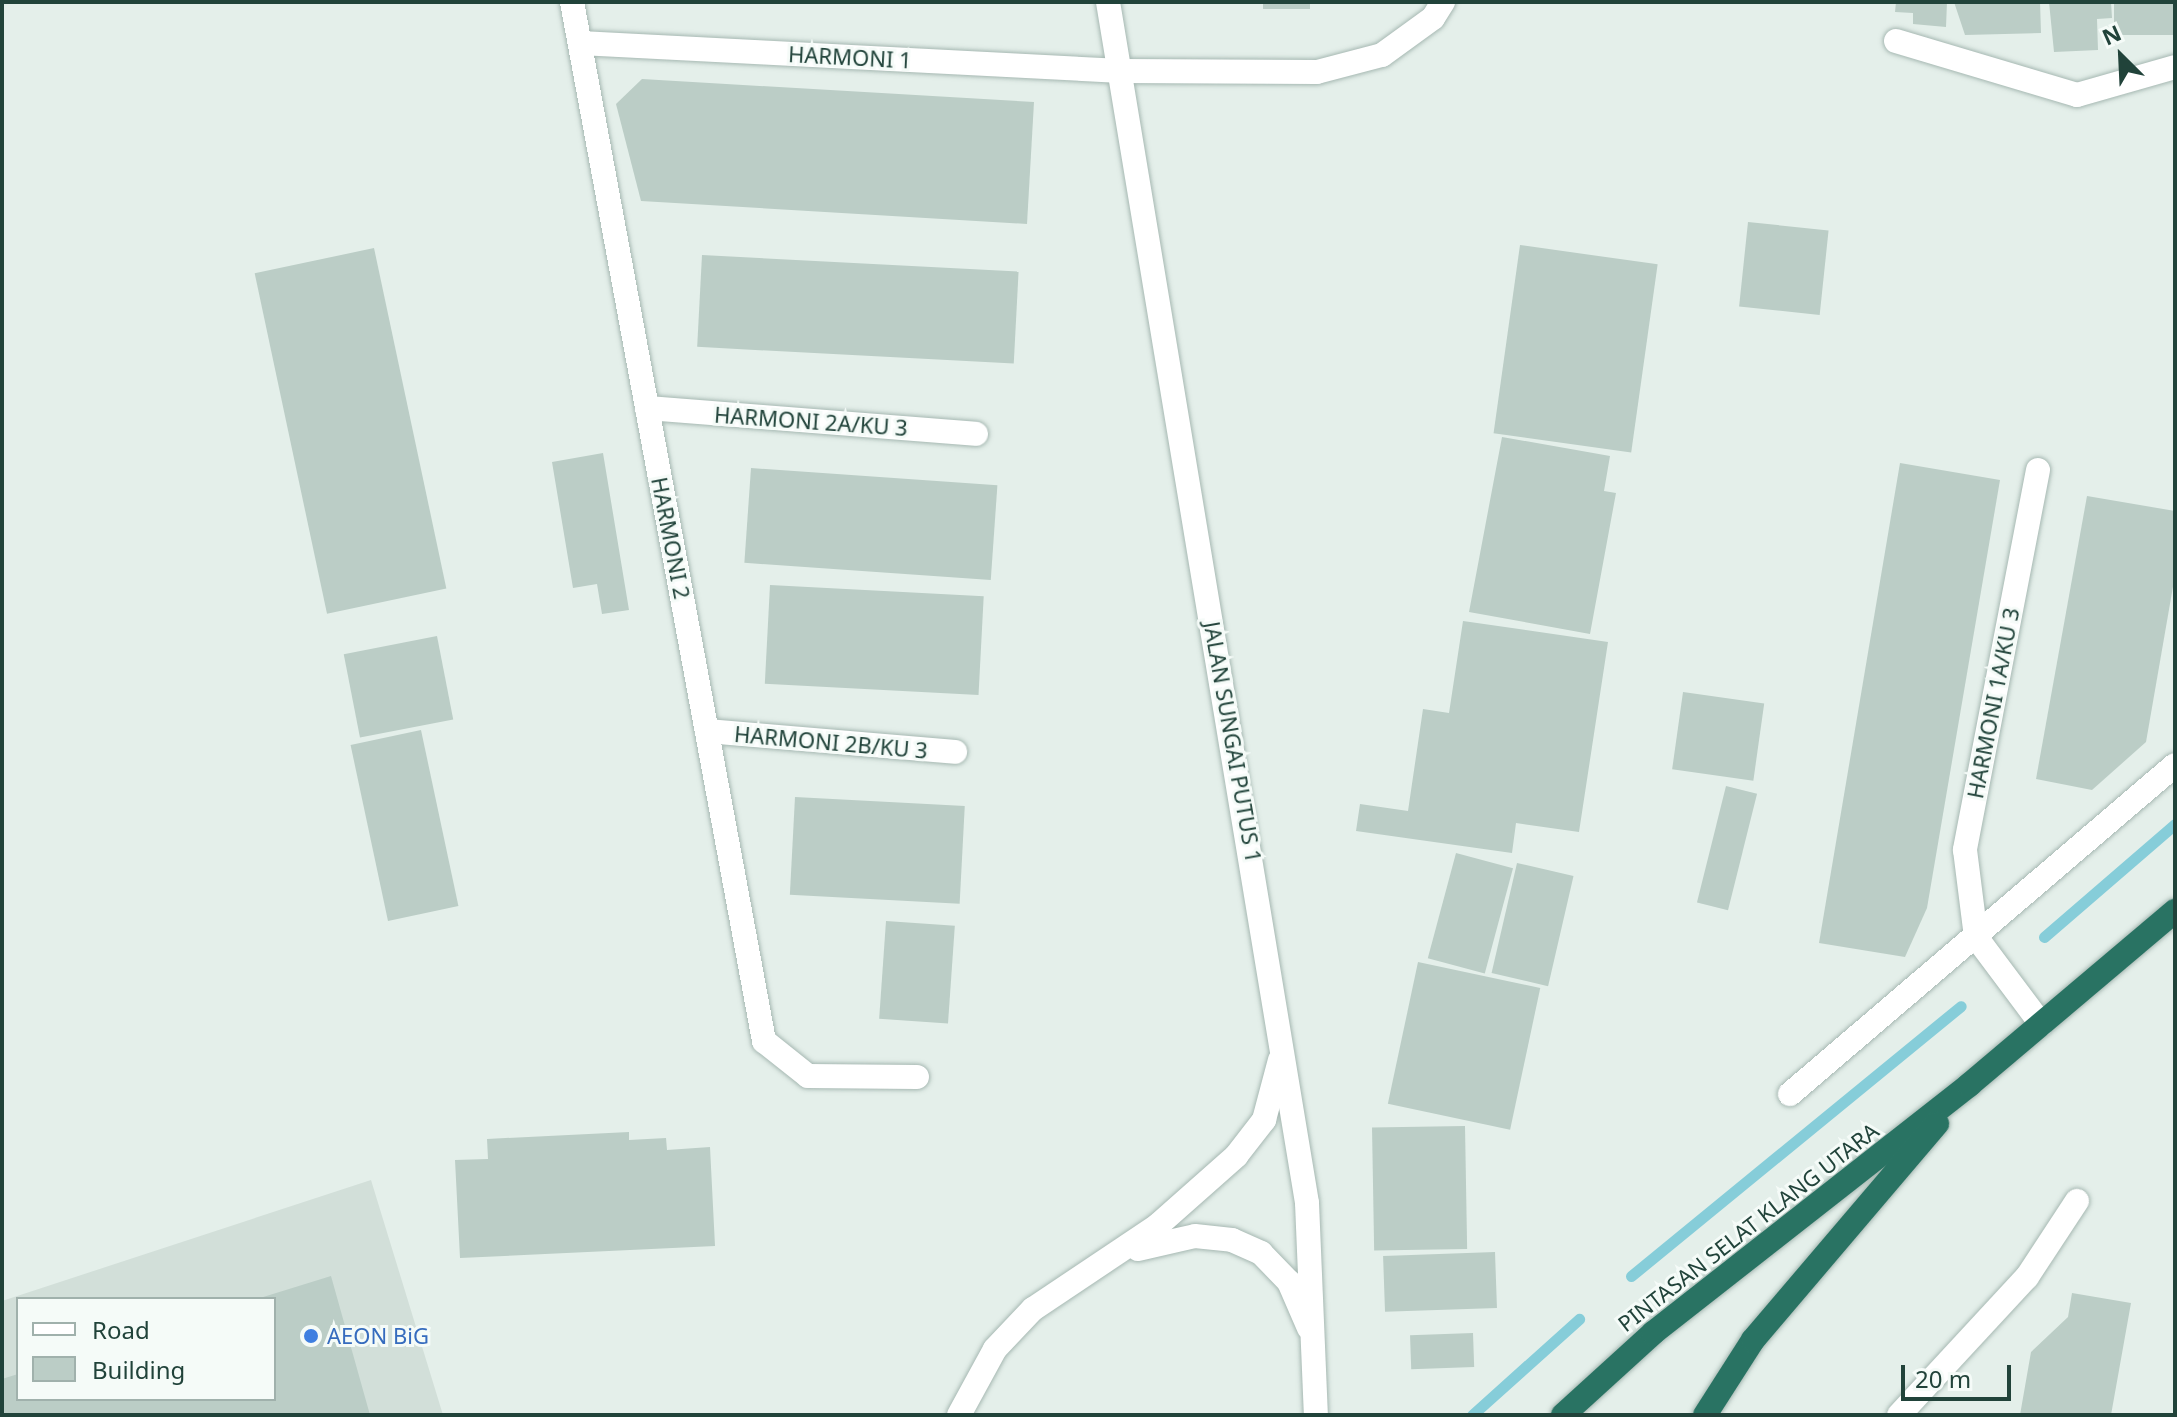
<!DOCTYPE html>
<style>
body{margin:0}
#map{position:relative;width:2177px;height:1417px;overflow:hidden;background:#e4efea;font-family:"Noto Sans",sans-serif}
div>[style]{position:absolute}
.built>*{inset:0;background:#d2dfd9}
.stream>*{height:11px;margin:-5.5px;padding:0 5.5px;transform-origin:5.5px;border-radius:5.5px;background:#86cdd9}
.building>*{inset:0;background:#bbcdc6;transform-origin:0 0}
.roads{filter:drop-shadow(0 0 2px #a6b8b2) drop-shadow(0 0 2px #a6b8b2)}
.street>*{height:24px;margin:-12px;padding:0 12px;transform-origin:12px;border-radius:12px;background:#fff}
.highway>*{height:24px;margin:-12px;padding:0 12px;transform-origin:12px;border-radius:12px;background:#297363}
.dots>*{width:22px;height:22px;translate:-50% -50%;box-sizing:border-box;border:4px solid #f5fbf8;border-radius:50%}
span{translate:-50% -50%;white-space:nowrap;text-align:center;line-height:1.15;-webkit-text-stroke:6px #f5fbf8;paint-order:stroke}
.street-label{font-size:22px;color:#21433a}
.shop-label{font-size:22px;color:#366cbe}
.left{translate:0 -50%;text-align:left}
.frame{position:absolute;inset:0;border:4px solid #21433a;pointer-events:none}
.legend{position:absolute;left:16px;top:1297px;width:260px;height:104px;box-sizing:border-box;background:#f5fbf8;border:2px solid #a0b1ac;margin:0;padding:10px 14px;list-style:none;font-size:24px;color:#21433a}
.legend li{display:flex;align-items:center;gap:16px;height:40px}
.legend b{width:40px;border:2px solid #a0b1ac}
.north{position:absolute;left:2081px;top:16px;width:80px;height:80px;-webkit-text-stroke:6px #f5fbf8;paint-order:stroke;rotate:336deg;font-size:22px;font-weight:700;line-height:32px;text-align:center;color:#21433a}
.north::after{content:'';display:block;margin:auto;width:28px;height:36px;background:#21433a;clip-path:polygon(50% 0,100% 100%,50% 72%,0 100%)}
.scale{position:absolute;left:1901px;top:1365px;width:110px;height:36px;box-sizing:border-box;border:4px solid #21433a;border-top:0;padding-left:10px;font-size:24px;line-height:28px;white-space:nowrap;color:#21433a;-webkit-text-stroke:6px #f5fbf8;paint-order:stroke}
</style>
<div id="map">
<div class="built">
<i style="clip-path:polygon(evenodd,371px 1180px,443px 1415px,2px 1415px,2px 1301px,371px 1180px,18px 1299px,274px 1299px,274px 1399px,18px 1399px,18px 1299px)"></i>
</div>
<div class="stream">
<i style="left:2044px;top:937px;width:173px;rotate:-40.8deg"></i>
<i style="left:1631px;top:1276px;width:426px;rotate:-39.3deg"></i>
<i style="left:1472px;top:1415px;width:144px;rotate:-41.9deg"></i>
</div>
<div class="building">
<i style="left:1263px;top:2px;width:47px;height:7px"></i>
<i style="clip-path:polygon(1896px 2px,1947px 2px,1946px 27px,1913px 24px,1913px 13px,1895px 12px)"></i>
<i style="clip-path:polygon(1954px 2px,2040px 2px,2041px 33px,1965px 35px)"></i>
<i style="clip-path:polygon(2049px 2px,2111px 2px,2112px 18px,2097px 19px,2098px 50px,2054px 52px)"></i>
<i style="left:2114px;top:2px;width:61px;height:33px"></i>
<i style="clip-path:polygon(642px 79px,1034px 102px,1027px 224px,641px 201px,616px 104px)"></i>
<i style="left:1748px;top:222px;width:81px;height:85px;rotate:6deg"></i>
<i style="left:1520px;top:245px;width:139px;height:190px;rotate:8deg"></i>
<i style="left:374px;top:248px;width:348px;height:122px;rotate:78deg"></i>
<i style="left:702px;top:255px;width:317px;height:92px;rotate:3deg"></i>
<i style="clip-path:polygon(1502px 437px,1610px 456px,1604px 491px,1616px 493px,1590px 634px,1469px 612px)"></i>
<i style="clip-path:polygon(603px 453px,629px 610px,602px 614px,597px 584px,573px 588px,552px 462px)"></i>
<i style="clip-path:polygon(1900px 463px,2000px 480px,1927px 908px,1905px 957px,1819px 943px)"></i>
<i style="left:751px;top:468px;width:247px;height:95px;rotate:4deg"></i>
<i style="clip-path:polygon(2087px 496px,2175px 511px,2175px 575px,2146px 742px,2092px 790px,2036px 779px)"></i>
<i style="left:770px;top:585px;width:214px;height:99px;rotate:3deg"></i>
<i style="clip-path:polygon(1463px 621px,1608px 642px,1579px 832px,1516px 823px,1512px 853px,1356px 831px,1360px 804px,1408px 811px,1423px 709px,1449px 713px)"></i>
<i style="left:437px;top:636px;width:85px;height:95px;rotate:79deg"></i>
<i style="left:1683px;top:692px;width:82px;height:78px;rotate:8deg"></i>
<i style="left:421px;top:730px;width:180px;height:72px;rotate:78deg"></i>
<i style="left:1726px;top:786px;width:32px;height:120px;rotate:14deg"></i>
<i style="left:795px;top:797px;width:170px;height:98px;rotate:3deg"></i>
<i style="left:1456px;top:853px;width:59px;height:109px;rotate:15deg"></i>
<i style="left:1517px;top:863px;width:58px;height:113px;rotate:13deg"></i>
<i style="left:886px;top:921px;width:69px;height:98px;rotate:4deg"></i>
<i style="left:1418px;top:962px;width:125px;height:145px;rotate:12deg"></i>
<i style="left:1465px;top:1126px;width:123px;height:93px;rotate:89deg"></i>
<i style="clip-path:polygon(629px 1132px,629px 1140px,666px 1138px,667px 1150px,710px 1147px,715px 1246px,460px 1258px,455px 1160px,488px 1159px,487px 1139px)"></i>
<i style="left:1495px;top:1252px;width:56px;height:112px;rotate:88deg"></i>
<i style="clip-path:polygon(331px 1276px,370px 1415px,2px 1415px,2px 1379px,18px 1374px,18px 1399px,274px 1399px,274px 1299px,260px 1298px)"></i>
<i style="clip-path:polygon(2072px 1293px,2131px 1303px,2111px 1415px,2020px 1415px,2031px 1352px,2068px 1317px)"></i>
<i style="left:1473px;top:1333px;width:34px;height:63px;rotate:88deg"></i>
</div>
<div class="roads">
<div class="street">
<i style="left:572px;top:2px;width:1057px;rotate:79.53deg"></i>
<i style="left:764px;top:1041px;width:56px;rotate:38.5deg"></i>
<i style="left:808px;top:1076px;width:109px;rotate:0.5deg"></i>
<i style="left:1108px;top:2px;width:1217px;rotate:80.59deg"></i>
<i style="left:1307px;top:1203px;width:212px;rotate:87.6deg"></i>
<i style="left:1896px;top:41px;width:189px;rotate:16.6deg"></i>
<i style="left:2077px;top:95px;width:102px;rotate:-15.9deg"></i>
<i style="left:580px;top:43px;width:542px;rotate:2.96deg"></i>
<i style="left:1121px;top:71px;width:196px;rotate:0.3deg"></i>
<i style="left:1317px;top:72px;width:67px;rotate:-14.7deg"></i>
<i style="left:1382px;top:55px;width:63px;rotate:-36deg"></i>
<i style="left:1433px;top:18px;width:19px;rotate:-58deg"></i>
<i style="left:647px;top:408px;width:330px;rotate:4.5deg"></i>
<i style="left:2038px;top:470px;width:387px;rotate:100.9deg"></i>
<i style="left:1965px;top:850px;width:88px;rotate:82.8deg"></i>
<i style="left:1976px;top:937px;width:109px;rotate:53.2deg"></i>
<i style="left:707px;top:731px;width:249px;rotate:4.8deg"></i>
<i style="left:1790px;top:1094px;width:506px;rotate:-40.52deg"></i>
<i style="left:1138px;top:1249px;width:58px;rotate:-12.8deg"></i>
<i style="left:1195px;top:1236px;width:37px;rotate:6deg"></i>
<i style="left:1232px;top:1240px;width:32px;rotate:24deg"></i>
<i style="left:1261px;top:1253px;width:40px;rotate:46deg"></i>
<i style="left:1289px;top:1282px;width:50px;rotate:66.5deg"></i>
<i style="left:959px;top:1415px;width:75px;rotate:-61.4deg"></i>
<i style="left:995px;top:1349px;width:55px;rotate:-46.5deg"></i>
<i style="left:1033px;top:1309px;width:149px;rotate:-33.8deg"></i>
<i style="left:1157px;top:1226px;width:106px;rotate:-41.5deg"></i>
<i style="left:1236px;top:1156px;width:46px;rotate:-52.1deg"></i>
<i style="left:1264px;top:1120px;width:62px;rotate:-75.1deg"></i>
<i style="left:1899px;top:1415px;width:188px;rotate:-47.2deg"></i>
<i style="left:2027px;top:1277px;width:91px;rotate:-56.7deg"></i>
</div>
<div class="highway">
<i style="left:1563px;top:1415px;width:122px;rotate:-42.3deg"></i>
<i style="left:1653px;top:1333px;width:402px;rotate:-38.1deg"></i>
<i style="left:1969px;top:1085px;width:270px;rotate:-40.2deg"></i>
<i style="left:1705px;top:1415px;width:89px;rotate:-57.4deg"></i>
<i style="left:1753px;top:1340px;width:284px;rotate:-49.6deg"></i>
</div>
</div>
<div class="dots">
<i style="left:311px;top:1336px;background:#3f7fe0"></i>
</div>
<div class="street-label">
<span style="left:850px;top:57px;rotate:3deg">HARMONI 1</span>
<span style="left:811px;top:421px;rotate:4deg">HARMONI 2A/KU 3</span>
<span style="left:671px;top:538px;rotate:79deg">HARMONI 2</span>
<span style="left:1993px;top:703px;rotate:-79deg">HARMONI 1A/KU 3</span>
<span style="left:831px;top:742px;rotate:5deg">HARMONI 2B/KU 3</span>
<span style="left:1233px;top:742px;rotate:80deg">JALAN SUNGAI PUTUS 1</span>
<span style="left:1748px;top:1227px;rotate:-38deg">PINTASAN SELAT KLANG UTARA</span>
</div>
<div class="shop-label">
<span class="left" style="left:327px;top:1336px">AEON BiG</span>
</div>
<div class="frame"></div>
<ul class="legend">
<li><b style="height:10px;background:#fff"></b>Road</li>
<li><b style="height:22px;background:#bbcdc6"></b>Building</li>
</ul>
<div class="north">N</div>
<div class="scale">20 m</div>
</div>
